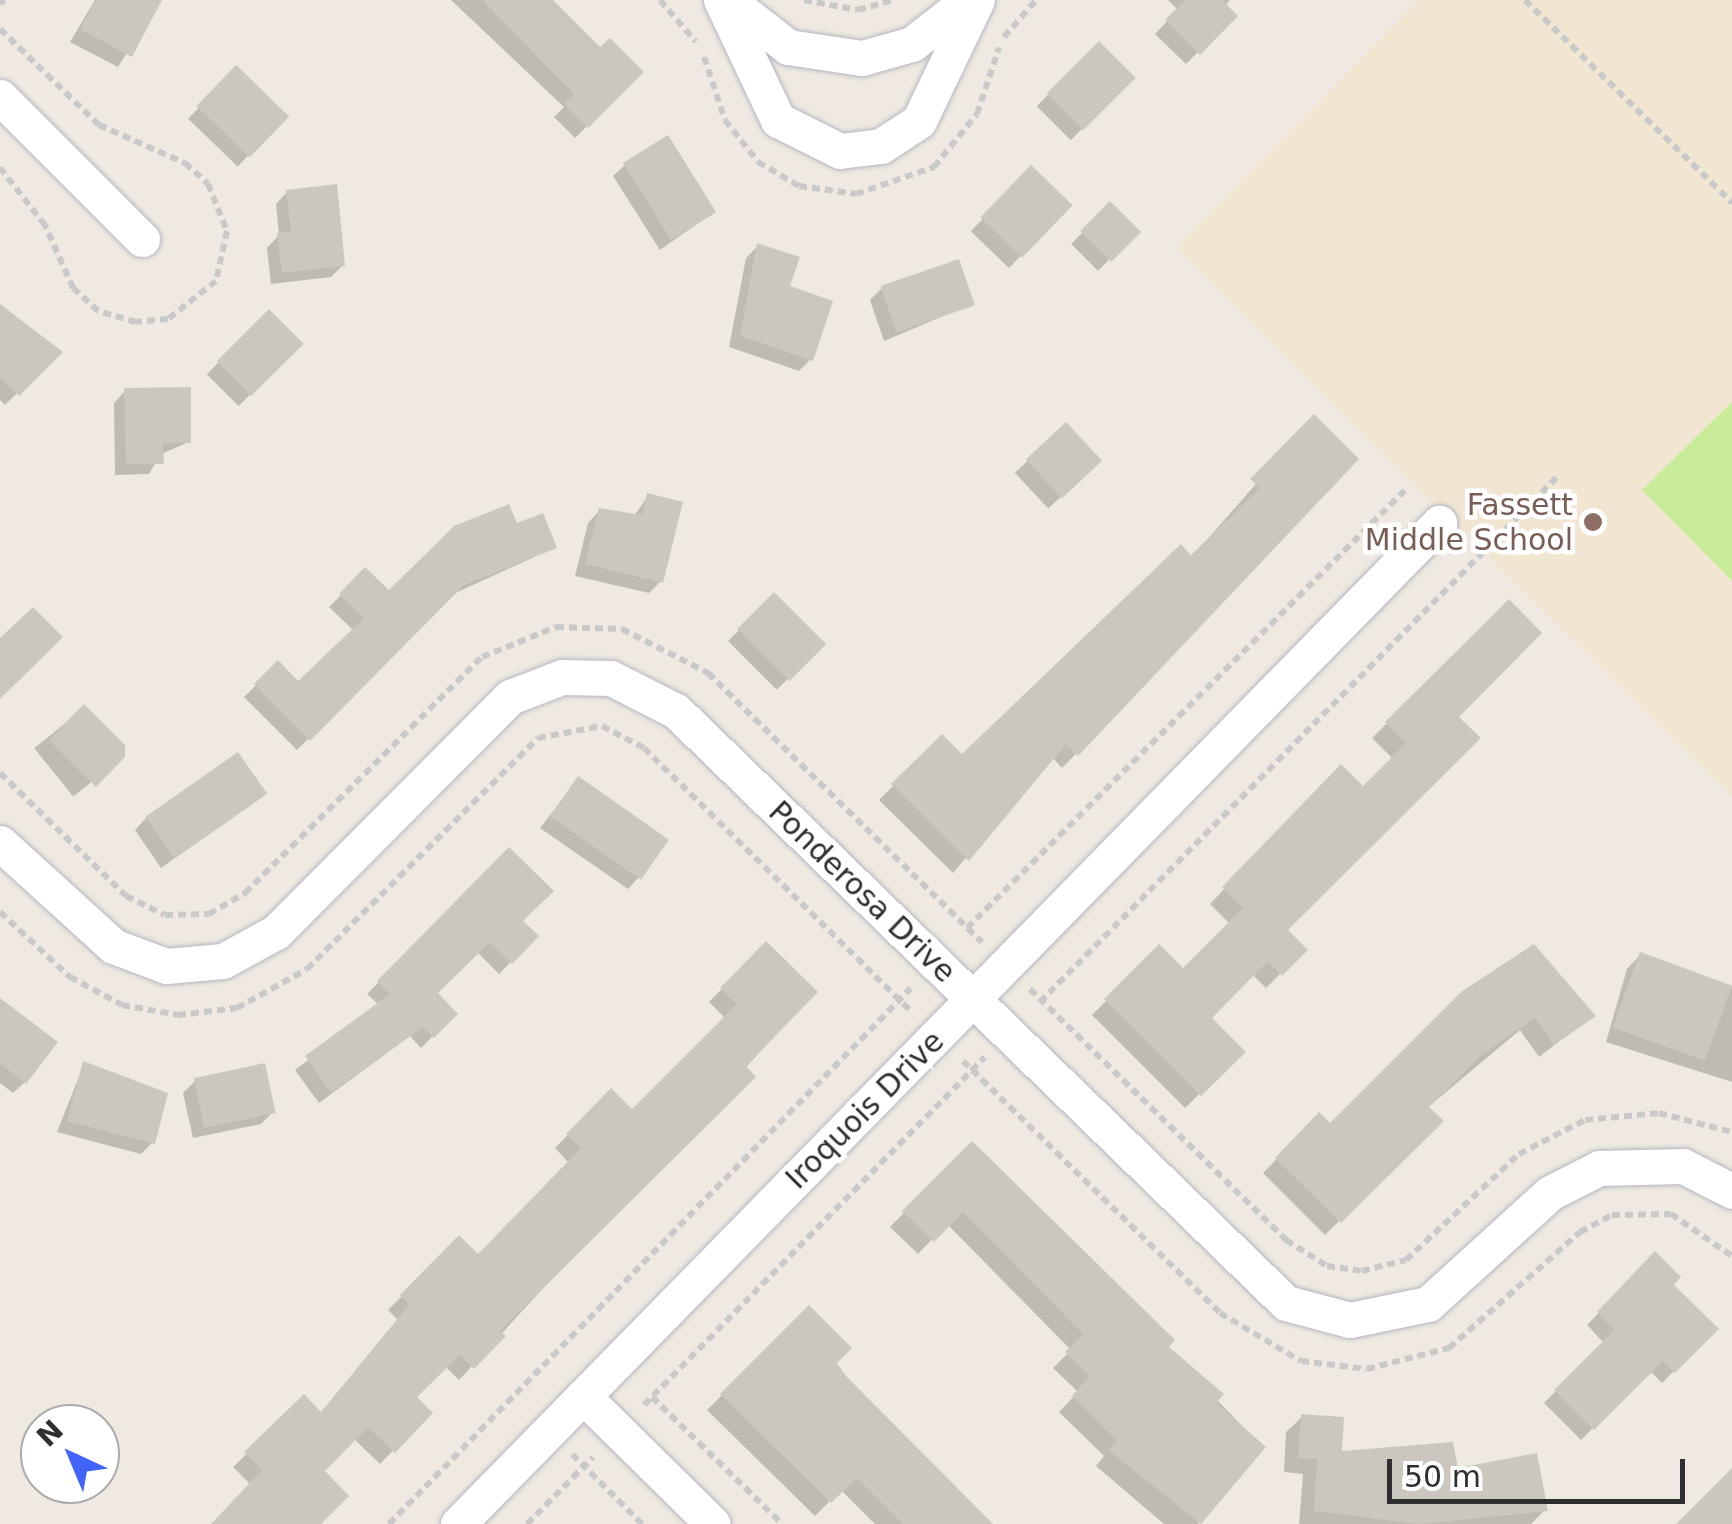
<!DOCTYPE html>
<style>
body{margin:0}
#map{position:relative;width:1732px;height:1524px;overflow:hidden;background:#efe9e1;font-family:"DejaVu Sans",sans-serif}
div>[style]{position:absolute}
.education>*{inset:0;background:#f0e6d1}
.pitch>*{inset:0;background:#c9ec9a}
.shadow>*{inset:0;background:#0003;transform-origin:0 0}
.building>*{inset:0;background:#cbc7bf;transform-origin:0 0}
.path>*{height:6px;margin-top:-3px;transform-origin:0;background:repeating-linear-gradient(90deg,#c9c9c9 0 8px,transparent 0 13px)}
.roads{filter:drop-shadow(0 0 2px #b4b7c1) drop-shadow(0 0 2px #b4b7c1)}
.minor>*{height:35px;margin:-17.5px;padding:0 17.5px;transform-origin:17.5px;border-radius:17.5px;background:#fff}
.dots>*{width:28px;height:28px;translate:-50% -50%;box-sizing:border-box;border:5px solid #fff;border-radius:50%}
span{translate:-50% -50%;white-space:nowrap;text-align:center;line-height:1.15;-webkit-text-stroke:9px #fff;paint-order:stroke}
.education-label{font-size:30px;color:#785e54}
.right{translate:-100% -50%;text-align:right}
.street-label{font-size:30px;color:#2e2e2e}
.north{position:absolute;left:20px;top:1404px;width:100px;height:100px;box-sizing:border-box;background:#fff;border:2px solid #ababab;border-radius:50%;rotate:316deg;font-size:28px;font-weight:700;line-height:40px;text-align:center;color:#2e2e2e}
.north::after{content:'';display:block;margin:auto;width:35px;height:45px;background:#4264fb;clip-path:polygon(50% 0,100% 100%,50% 72%,0 100%)}
.scale{position:absolute;left:1387px;top:1459px;width:298px;height:45px;box-sizing:border-box;border:5px solid #2e2e2e;border-top:0;padding-left:12px;font-size:30px;line-height:35px;white-space:nowrap;color:#2e2e2e;-webkit-text-stroke:8px #fff;paint-order:stroke}
</style>
<div id="map">
<div class="education">
<i style="clip-path:polygon(1419px 0,1732px 0,1732px 797px,1175px 248px)"></i>
</div>
<div class="pitch">
<i style="clip-path:polygon(1732px 402px,1732px 581px,1642px 490px)"></i>
</div>
<div class="shadow">
<i style="clip-path:polygon(95px 0,160px 0,118px 67px,70px 42px)"></i>
<i style="clip-path:polygon(451px 0,549px 0,600px 51px,641px 72px,575px 138px,554px 117px,564px 107px)"></i>
<i style="clip-path:polygon(1168px 0,1230px 0,1225px 6px,1234px 16px,1186px 64px,1155px 34px,1178px 10px)"></i>
<i style="left:1099px;top:44px;width:48px;height:88px;rotate:45deg"></i>
<i style="left:236px;top:69px;width:69px;height:69px;rotate:44deg"></i>
<i style="clip-path:polygon(625px 165px,714px 212px,660px 250px,613px 176px)"></i>
<i style="left:1032px;top:168px;width:53px;height:88px;rotate:44deg"></i>
<i style="clip-path:polygon(287px 192px,343px 265px,331px 277px,271px 284px,267px 248px,279px 235px,276px 204px)"></i>
<i style="left:1110px;top:205px;width:38px;height:55px;rotate:45deg"></i>
<i style="clip-path:polygon(758px 246px,811px 359px,799px 371px,729px 347px,746px 258px)"></i>
<i style="clip-path:polygon(882px 288px,972px 304px,884px 341px,870px 300px)"></i>
<i style="clip-path:polygon(0 307px,59px 352px,5px 405px,0 400px)"></i>
<i style="left:269px;top:312px;width:45px;height:88px;rotate:45deg"></i>
<i style="clip-path:polygon(125px 391px,189px 442px,161px 454px,149px 474px,115px 475px,114px 403px)"></i>
<i style="clip-path:polygon(1314px 418px,1118px 711px,1062px 768px,1052px 757px,953px 873px,879px 800px,942px 738px,962px 758px,1191px 558px)"></i>
<i style="left:1066px;top:425px;width:49px;height:70px;rotate:47deg"></i>
<i style="clip-path:polygon(648px 496px,661px 581px,649px 593px,575px 576px,588px 523px,599px 511px,634px 516px)"></i>
<i style="clip-path:polygon(516px 526px,554px 548px,449px 596px,297px 750px,244px 697px,278px 664px,298px 684px,354px 631px,329px 607px,365px 571px,389px 594px)"></i>
<i style="left:774px;top:595px;width:69px;height:65px;rotate:45deg"></i>
<i style="clip-path:polygon(1509px 603px,1456px 717px,1284px 930px,1304px 950px,1266px 988px,1252px 974px,1208px 1018px,1242px 1052px,1185px 1108px,1092px 1015px,1159px 948px,1183px 971px,1230px 924px,1210px 904px,1327px 782px,1363px 789px,1393px 759px,1372px 738px)"></i>
<i style="left:84px;top:708px;width:62px;height:64px;rotate:51deg"></i>
<i style="clip-path:polygon(578px 779px,639px 877px,628px 889px,540px 828px)"></i>
<i style="clip-path:polygon(264px 794px,161px 868px,135px 830px,146px 818px)"></i>
<i style="clip-path:polygon(509px 850px,520px 921px,536px 936px,499px 974px,477px 952px,435px 993px,455px 1014px,421px 1048px,410px 1036px,319px 1103px,295px 1070px,379px 1005px,367px 994px)"></i>
<i style="clip-path:polygon(766px 944px,815px 992px,459px 1380px,445px 1366px,413px 1397px,429px 1413px,380px 1464px,353px 1438px,321px 1471px,317px 1524px,214px 1524px,251px 1485px,233px 1467px,304px 1398px,320px 1414px,398px 1320px,388px 1310px,459px 1239px,477px 1257px,569px 1163px,555px 1148px,611px 1092px,632px 1112px,726px 1019px,709px 1002px)"></i>
<i style="clip-path:polygon(1640px 955px,1732px 986px,1732px 1082px,1606px 1042px,1627px 969px)"></i>
<i style="clip-path:polygon(1463px 994px,1592px 1016px,1539px 1057px,1520px 1030px,1427px 1108px,1440px 1121px,1325px 1235px,1263px 1173px,1319px 1116px,1330px 1126px)"></i>
<i style="clip-path:polygon(0 1001px,25px 1082px,13px 1093px,0 1083px)"></i>
<i style="clip-path:polygon(84px 1064px,152px 1143px,141px 1154px,57px 1132px)"></i>
<i style="clip-path:polygon(195px 1081px,273px 1112px,261px 1124px,193px 1138px,183px 1093px)"></i>
<i style="clip-path:polygon(972px 1144px,1263px 1448px,1198px 1524px,1164px 1524px,1096px 1466px,1104px 1456px,1059px 1412px,1078px 1392px,1053px 1368px,1071px 1350px,947px 1224px,918px 1254px,890px 1227px)"></i>
<i style="clip-path:polygon(1655px 1255px,1670px 1285px,1716px 1329px,1662px 1383px,1650px 1371px,1581px 1440px,1544px 1403px,1604px 1343px,1587px 1325px)"></i>
<i style="clip-path:polygon(809px 1309px,844px 1377px,991px 1524px,875px 1524px,841px 1490px,815px 1516px,707px 1410px)"></i>
<i style="clip-path:polygon(1302px 1417px,1340px 1453px,1456px 1471px,1545px 1510px,1531px 1524px,1299px 1524px,1303px 1474px,1284px 1472px,1286px 1432px)"></i>
</div>
<div class="building">
<i style="clip-path:polygon(96px 0,162px 0,132px 57px,80px 29px)"></i>
<i style="clip-path:polygon(482px 0,553px 0,600px 47px,610px 38px,644px 72px,588px 128px,564px 104px,574px 94px)"></i>
<i style="clip-path:polygon(1185px 0,1222px 0,1238px 16px,1200px 55px,1165px 20px)"></i>
<i style="left:1099px;top:41px;width:52px;height:74px;rotate:45deg"></i>
<i style="left:236px;top:65px;width:74px;height:57px;rotate:44deg"></i>
<i style="left:668px;top:135px;width:91px;height:53px;rotate:58deg"></i>
<i style="left:1031px;top:165px;width:58px;height:73px;rotate:44deg"></i>
<i style="clip-path:polygon(337px 184px,345px 266px,282px 273px,277px 233px,291px 232px,286px 190px)"></i>
<i style="left:1110px;top:201px;width:44px;height:42px;rotate:45deg"></i>
<i style="clip-path:polygon(757px 243px,800px 257px,790px 286px,833px 301px,813px 361px,740px 336px)"></i>
<i style="left:959px;top:259px;width:49px;height:83px;rotate:71deg"></i>
<i style="clip-path:polygon(0 304px,63px 352px,19px 396px,0 377px)"></i>
<i style="left:269px;top:309px;width:49px;height:74px;rotate:45deg"></i>
<i style="clip-path:polygon(191px 387px,191px 443px,163px 443px,164px 464px,126px 464px,124px 388px)"></i>
<i style="clip-path:polygon(1314px 414px,1359px 459px,1078px 756px,1066px 744px,969px 861px,891px 784px,942px 734px,962px 754px,1181px 544px,1191px 555px,1260px 488px,1250px 479px)"></i>
<i style="left:1066px;top:422px;width:53px;height:55px;rotate:47deg"></i>
<i style="clip-path:polygon(647px 493px,683px 502px,663px 583px,585px 564px,599px 508px,642px 515px)"></i>
<i style="clip-path:polygon(509px 504px,517px 523px,543px 513px,557px 548px,464px 585px,310px 741px,254px 684px,278px 660px,298px 681px,364px 618px,339px 594px,365px 567px,389px 590px,454px 526px)"></i>
<i style="left:774px;top:592px;width:74px;height:52px;rotate:45deg"></i>
<i style="clip-path:polygon(1509px 599px,1542px 633px,1459px 717px,1481px 738px,1288px 930px,1308px 950px,1282px 976px,1268px 961px,1212px 1018px,1246px 1052px,1201px 1096px,1104px 999px,1159px 944px,1183px 968px,1243px 908px,1222px 887px,1341px 764px,1363px 786px,1406px 743px,1385px 722px)"></i>
<i style="clip-path:polygon(33px 607px,63px 637px,0 699px,0 638px)"></i>
<i style="clip-path:polygon(84px 704px,125px 745px,125px 757px,96px 787px,49px 740px)"></i>
<i style="left:238px;top:752px;width:51px;height:113px;rotate:55deg"></i>
<i style="left:578px;top:776px;width:111px;height:49px;rotate:35deg"></i>
<i style="clip-path:polygon(509px 847px,554px 891px,523px 921px,539px 936px,512px 964px,490px 942px,438px 993px,458px 1014px,434px 1038px,423px 1027px,331px 1093px,305px 1056px,390px 994px,377px 981px)"></i>
<i style="clip-path:polygon(766px 941px,818px 992px,746px 1066px,756px 1077px,500px 1331px,506px 1336px,474px 1369px,460px 1355px,417px 1397px,433px 1413px,395px 1453px,368px 1427px,325px 1471px,349px 1496px,321px 1524px,211px 1524px,262px 1470px,244px 1452px,304px 1394px,321px 1412px,409px 1305px,400px 1295px,459px 1235px,478px 1254px,581px 1148px,566px 1134px,611px 1088px,632px 1109px,737px 1004px,720px 988px)"></i>
<i style="clip-path:polygon(1534px 944px,1596px 1016px,1554px 1045px,1535px 1018px,1483px 1054px,1429px 1107px,1444px 1121px,1341px 1223px,1275px 1158px,1319px 1112px,1330px 1123px,1461px 992px)"></i>
<i style="left:1640px;top:952px;width:98px;height:80px;rotate:20deg"></i>
<i style="clip-path:polygon(0 998px,58px 1042px,26px 1084px,0 1063px)"></i>
<i style="clip-path:polygon(83px 1061px,168px 1093px,155px 1144px,67px 1121px)"></i>
<i style="left:265px;top:1063px;width:51px;height:73px;rotate:78deg"></i>
<i style="clip-path:polygon(972px 1141px,1175px 1340px,1169px 1347px,1224px 1394px,1216px 1403px,1266px 1447px,1201px 1524px,1108px 1450px,1117px 1440px,1072px 1396px,1090px 1376px,1065px 1352px,1083px 1334px,963px 1212px,934px 1242px,902px 1211px)"></i>
<i style="clip-path:polygon(1655px 1251px,1681px 1277px,1674px 1285px,1719px 1329px,1675px 1373px,1663px 1361px,1594px 1430px,1554px 1390px,1614px 1330px,1597px 1312px)"></i>
<i style="clip-path:polygon(809px 1305px,852px 1348px,837px 1363px,846px 1376px,993px 1524px,903px 1524px,857px 1478px,831px 1503px,720px 1394px)"></i>
<i style="clip-path:polygon(1301px 1414px,1344px 1417px,1342px 1451px,1453px 1442px,1458px 1468px,1537px 1453px,1548px 1511px,1418px 1524px,1314px 1511px,1317px 1459px,1298px 1458px)"></i>
<i style="clip-path:polygon(1732px 1468px,1732px 1524px,1676px 1524px)"></i>
</div>
<div class="path">
<i style="left:660px;top:0;width:55px;rotate:49.4deg"></i>
<i style="left:804px;top:0;width:55px;rotate:10.5deg"></i>
<i style="left:858px;top:10px;width:35px;rotate:-16deg"></i>
<i style="left:1525px;top:0;width:290px;rotate:44.4deg"></i>
<i style="left:0;top:4px;width:6px;rotate:-45deg"></i>
<i style="left:0;top:29px;width:138px;rotate:44.1deg"></i>
<i style="left:99px;top:125px;width:94px;rotate:23.8deg"></i>
<i style="left:185px;top:163px;width:31px;rotate:42deg"></i>
<i style="left:208px;top:184px;width:51px;rotate:68deg"></i>
<i style="left:227px;top:231px;width:51px;rotate:102.4deg"></i>
<i style="left:216px;top:281px;width:61px;rotate:141.6deg"></i>
<i style="left:168px;top:319px;width:32px;rotate:175deg"></i>
<i style="left:136px;top:322px;width:40px;rotate:-164deg"></i>
<i style="left:98px;top:311px;width:34px;rotate:-137deg"></i>
<i style="left:73px;top:288px;width:69px;rotate:-114deg"></i>
<i style="left:45px;top:225px;width:73px;rotate:-128.3deg"></i>
<i style="left:1004px;top:37px;width:49px;rotate:-49.1deg"></i>
<i style="left:704px;top:57px;width:66px;rotate:71.6deg"></i>
<i style="left:725px;top:120px;width:53px;rotate:51.8deg"></i>
<i style="left:758px;top:162px;width:48px;rotate:30.3deg"></i>
<i style="left:799px;top:186px;width:58px;rotate:8deg"></i>
<i style="left:856px;top:194px;width:83px;rotate:-19.1deg"></i>
<i style="left:934px;top:167px;width:68px;rotate:-50.9deg"></i>
<i style="left:977px;top:114px;width:70px;rotate:-71.6deg"></i>
<i style="left:0;top:773px;width:176px;rotate:44.3deg"></i>
<i style="left:126px;top:896px;width:43px;rotate:26deg"></i>
<i style="left:165px;top:915px;width:44px;rotate:-1.3deg"></i>
<i style="left:209px;top:914px;width:42px;rotate:-30.3deg"></i>
<i style="left:245px;top:893px;width:334px;rotate:-44.9deg"></i>
<i style="left:482px;top:657px;width:80px;rotate:-22.1deg"></i>
<i style="left:556px;top:627px;width:66px;rotate:1.7deg"></i>
<i style="left:622px;top:629px;width:97px;rotate:27.1deg"></i>
<i style="left:708px;top:673px;width:384px;rotate:44.5deg"></i>
<i style="left:0;top:912px;width:96px;rotate:42.9deg"></i>
<i style="left:70px;top:977px;width:59px;rotate:28.3deg"></i>
<i style="left:122px;top:1005px;width:57px;rotate:10.1deg"></i>
<i style="left:178px;top:1015px;width:59px;rotate:-6.8deg"></i>
<i style="left:237px;top:1008px;width:80px;rotate:-29.1deg"></i>
<i style="left:307px;top:969px;width:327px;rotate:-45deg"></i>
<i style="left:538px;top:738px;width:65px;rotate:-10.6deg"></i>
<i style="left:602px;top:726px;width:47px;rotate:27.6deg"></i>
<i style="left:644px;top:748px;width:375px;rotate:44.6deg"></i>
<i style="left:967px;top:928px;width:619px;rotate:-45deg"></i>
<i style="left:1030px;top:989px;width:359px;rotate:44.4deg"></i>
<i style="left:1286px;top:1240px;width:49px;rotate:32.4deg"></i>
<i style="left:1327px;top:1266px;width:35px;rotate:8deg"></i>
<i style="left:1362px;top:1271px;width:45px;rotate:-14deg"></i>
<i style="left:1406px;top:1260px;width:155px;rotate:-43.2deg"></i>
<i style="left:1519px;top:1154px;width:74px;rotate:-27.3deg"></i>
<i style="left:1585px;top:1120px;width:74px;rotate:-5.4deg"></i>
<i style="left:1659px;top:1113px;width:75px;rotate:14.6deg"></i>
<i style="left:1040px;top:1002px;width:737px;rotate:-45.44deg"></i>
<i style="left:963px;top:1061px;width:360px;rotate:44.4deg"></i>
<i style="left:1220px;top:1313px;width:94px;rotate:30.7deg"></i>
<i style="left:1301px;top:1361px;width:66px;rotate:6.9deg"></i>
<i style="left:1367px;top:1369px;width:85px;rotate:-14.4deg"></i>
<i style="left:1449px;top:1348px;width:175px;rotate:-41.5deg"></i>
<i style="left:1580px;top:1232px;width:36px;rotate:-28deg"></i>
<i style="left:1612px;top:1215px;width:59px;rotate:-1deg"></i>
<i style="left:1671px;top:1214px;width:74px;rotate:34.5deg"></i>
<i style="left:652px;top:1397px;width:182px;rotate:44.3deg"></i>
<i style="left:644px;top:1405px;width:487px;rotate:-45.6deg"></i>
<i style="left:572px;top:1454px;width:99px;rotate:45deg"></i>
<i style="left:389px;top:1524px;width:748px;rotate:-45.76deg"></i>
<i style="left:527px;top:1524px;width:94px;rotate:-45.4deg"></i>
</div>
<div class="roads">
<div class="minor">
<i style="left:721px;top:0;width:133px;rotate:64.6deg"></i>
<i style="left:778px;top:120px;width:69px;rotate:26.6deg"></i>
<i style="left:840px;top:151px;width:41px;rotate:-7deg"></i>
<i style="left:881px;top:146px;width:45px;rotate:-33.3deg"></i>
<i style="left:919px;top:121px;width:134px;rotate:-64.4deg"></i>
<i style="left:733px;top:4px;width:70px;rotate:38deg"></i>
<i style="left:788px;top:47px;width:75px;rotate:8.5deg"></i>
<i style="left:862px;top:58px;width:52px;rotate:-15.6deg"></i>
<i style="left:912px;top:44px;width:70px;rotate:-38deg"></i>
<i style="left:0;top:97px;width:201px;rotate:45deg"></i>
<i style="left:0;top:843px;width:153px;rotate:42.3deg"></i>
<i style="left:113px;top:946px;width:57px;rotate:20.7deg"></i>
<i style="left:166px;top:966px;width:57px;rotate:-5deg"></i>
<i style="left:223px;top:961px;width:60px;rotate:-28.7deg"></i>
<i style="left:276px;top:932px;width:332px;rotate:-45.1deg"></i>
<i style="left:510px;top:697px;width:56px;rotate:-21deg"></i>
<i style="left:562px;top:677px;width:49px;rotate:1.2deg"></i>
<i style="left:611px;top:678px;width:73px;rotate:26.9deg"></i>
<i style="left:676px;top:711px;width:850px;rotate:44.14deg"></i>
<i style="left:1286px;top:1303px;width:66px;rotate:14.9deg"></i>
<i style="left:1350px;top:1320px;width:80px;rotate:-11.6deg"></i>
<i style="left:1428px;top:1304px;width:165px;rotate:-42.3deg"></i>
<i style="left:1550px;top:1193px;width:55px;rotate:-27deg"></i>
<i style="left:1599px;top:1168px;width:84px;rotate:-1.4deg"></i>
<i style="left:1683px;top:1166px;width:55px;rotate:27deg"></i>
<i style="left:583px;top:1396px;width:182px;rotate:44.6deg"></i>
<i style="left:458px;top:1524px;width:1402px;rotate:-45.58deg"></i>
</div>
</div>
<div class="dots">
<i style="left:1593px;top:522px;background:#8d6e63"></i>
</div>
<div class="education-label">
<span class="right" style="left:1573px;top:522px">Fassett<br>Middle School</span>
</div>
<div class="street-label">
<span style="left:862px;top:892px;rotate:44deg">Ponderosa Drive</span>
<span style="left:865px;top:1110px;rotate:-45deg">Iroquois Drive</span>
</div>
<div class="north">N</div>
<div class="scale">50 m</div>
</div>
